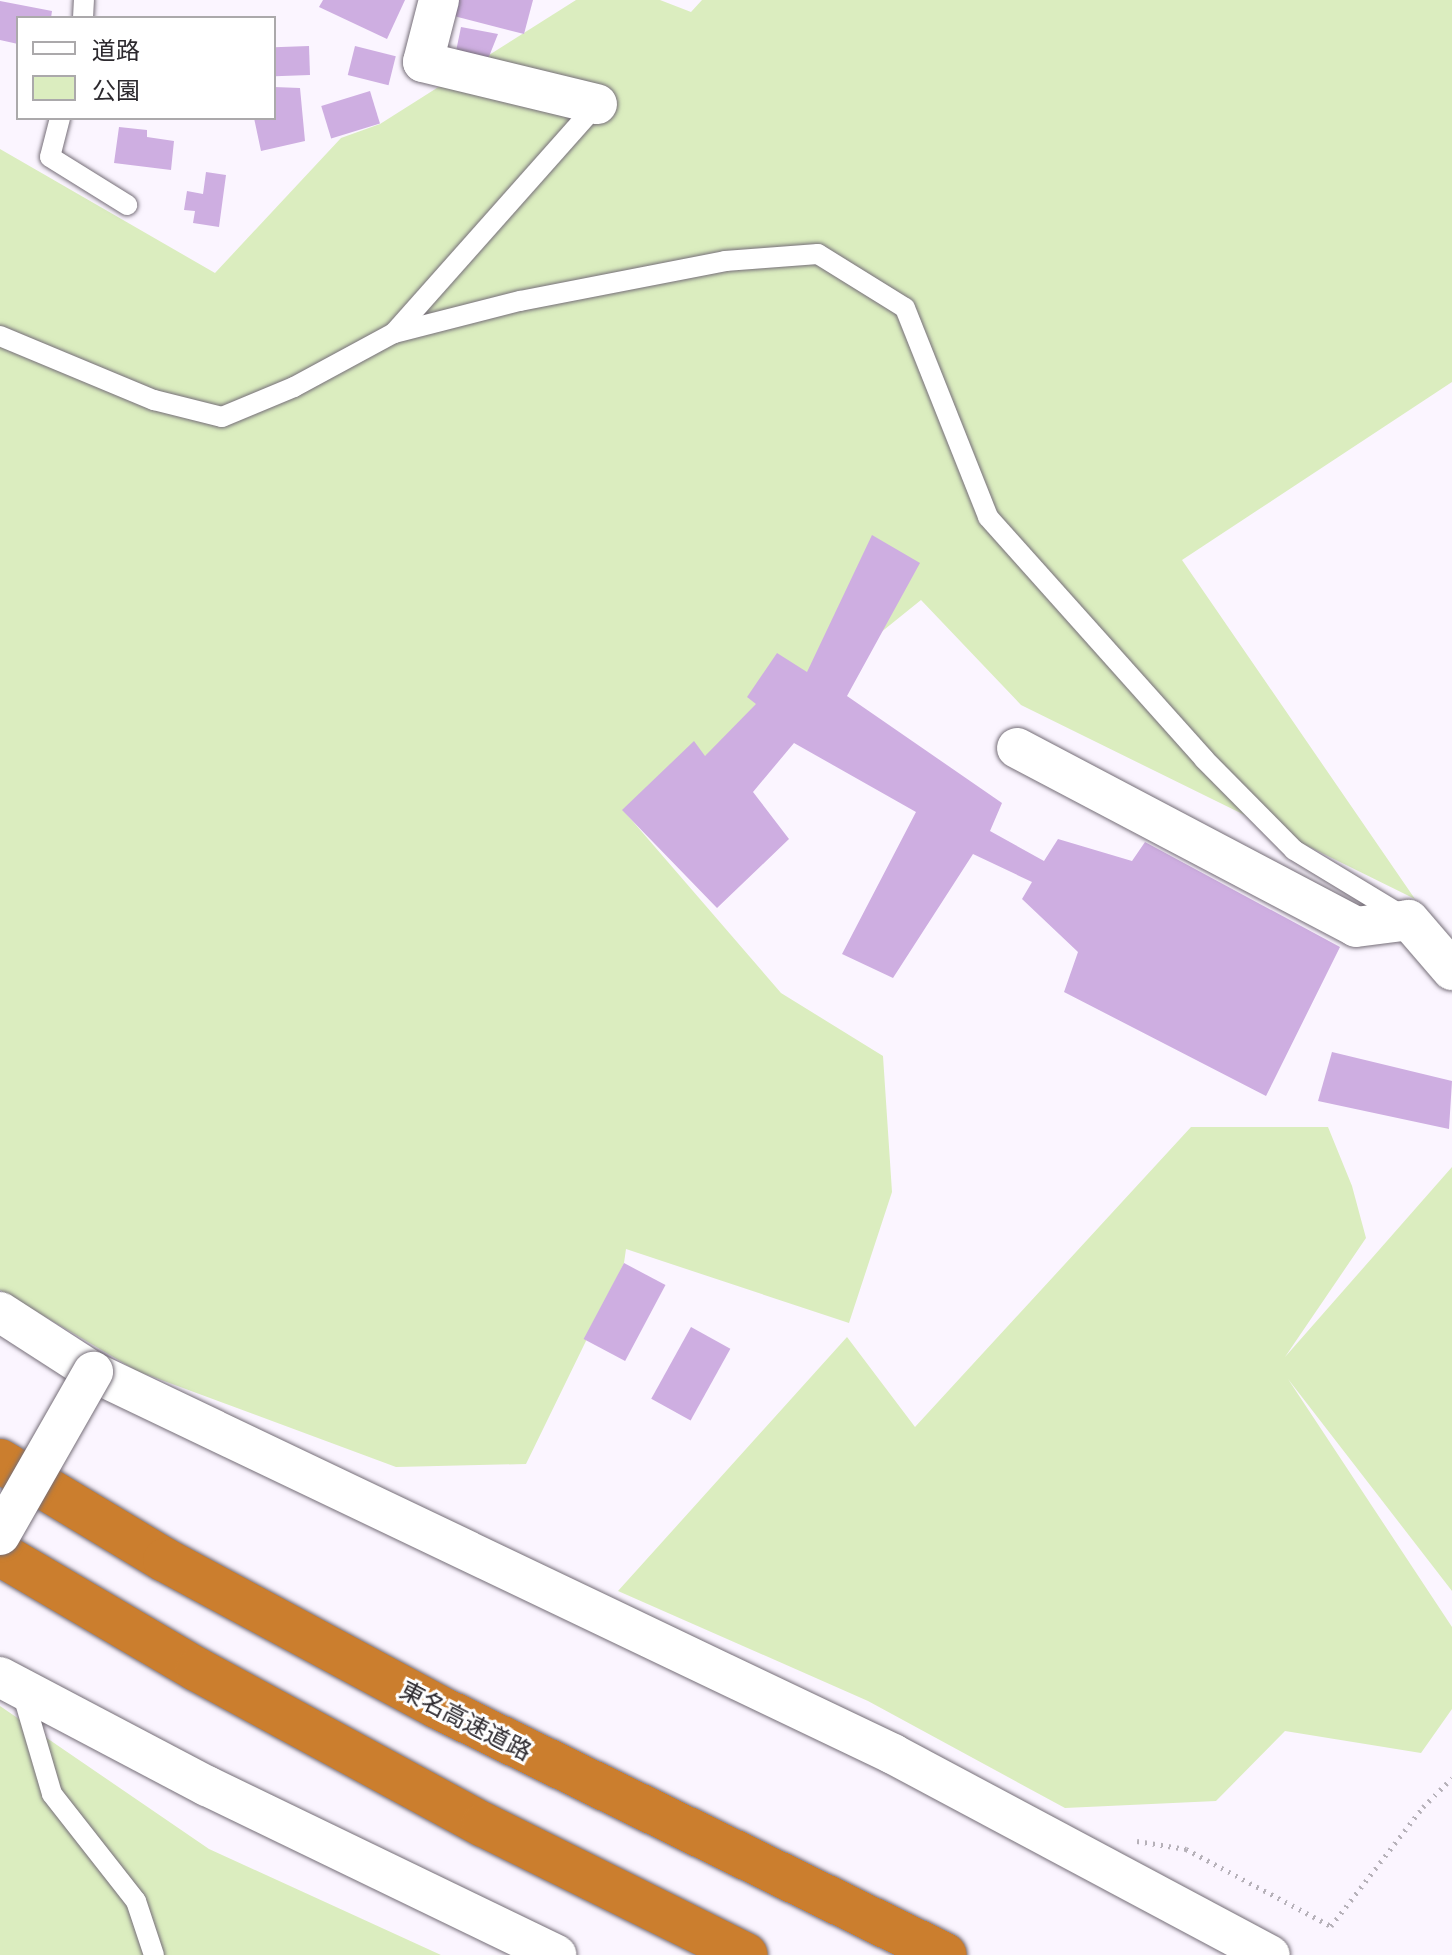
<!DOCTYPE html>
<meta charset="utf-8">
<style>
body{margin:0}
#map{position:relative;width:1452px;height:1955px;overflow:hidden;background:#fbf5ff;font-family:"Golos Text","Noto Sans JP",sans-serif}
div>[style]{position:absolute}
.green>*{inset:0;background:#dbedbf}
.building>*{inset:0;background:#ceaee1;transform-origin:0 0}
.path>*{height:5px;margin-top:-2.5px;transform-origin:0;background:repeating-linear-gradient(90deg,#b6b1b9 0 2px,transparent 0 8px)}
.roads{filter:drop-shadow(0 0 2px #756e78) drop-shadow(0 0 2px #756e78)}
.lane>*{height:20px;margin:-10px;padding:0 10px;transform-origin:10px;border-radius:10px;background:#fff}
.street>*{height:40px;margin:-20px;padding:0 20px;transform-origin:20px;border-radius:20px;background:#fff}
.highway>*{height:44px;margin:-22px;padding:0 22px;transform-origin:22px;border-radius:22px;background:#cb7e2e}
.bridges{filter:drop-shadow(0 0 2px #756e78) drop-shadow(0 0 2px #756e78)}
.street-bridge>*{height:40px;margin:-20px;padding:0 20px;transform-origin:20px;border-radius:20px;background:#fff}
span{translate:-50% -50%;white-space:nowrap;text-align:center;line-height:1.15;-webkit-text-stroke:6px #fff;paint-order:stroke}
.street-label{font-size:24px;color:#2c292e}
.legend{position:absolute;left:16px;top:16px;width:260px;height:104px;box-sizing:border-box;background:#fff;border:2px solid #aba9ab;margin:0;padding:10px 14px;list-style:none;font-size:24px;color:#2c292e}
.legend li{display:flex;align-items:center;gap:16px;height:40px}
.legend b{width:40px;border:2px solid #aba9ab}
</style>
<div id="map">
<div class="green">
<i style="clip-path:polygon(576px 0,660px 0,691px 12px,702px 0,1452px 0,1452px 382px,1182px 560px,1415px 899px,1021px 705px,921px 600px,823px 679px,623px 810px,781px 993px,883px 1056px,892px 1192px,849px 1323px,626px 1249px,624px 1263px,526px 1464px,396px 1467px,137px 1371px,0 1290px,0 149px,215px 273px,341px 138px,380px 124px)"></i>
<i style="clip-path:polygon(1191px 1127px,1328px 1127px,1352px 1186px,1366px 1238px,1285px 1357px,1452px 1167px,1452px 1591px,1288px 1379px,1452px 1627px,1452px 1709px,1421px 1753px,1285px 1731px,1216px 1801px,1065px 1808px,868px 1701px,618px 1591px,847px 1337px,915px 1427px)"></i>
<i style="clip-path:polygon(0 1706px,209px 1849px,441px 1955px,0 1955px)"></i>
</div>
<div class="building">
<i style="clip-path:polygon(323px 0,405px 0,387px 39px,319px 7px)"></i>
<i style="clip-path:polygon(454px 0,533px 0,524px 34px,450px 15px)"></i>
<i style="clip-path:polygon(0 1px,52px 11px,51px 18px,18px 18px,18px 44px,0 40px)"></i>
<i style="clip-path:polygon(461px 27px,498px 34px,484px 69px,454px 61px)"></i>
<i style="left:309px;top:46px;width:29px;height:35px;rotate:88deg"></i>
<i style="left:355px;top:46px;width:42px;height:30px;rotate:14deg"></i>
<i style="clip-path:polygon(274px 87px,300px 88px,305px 141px,261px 151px,254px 118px,274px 118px)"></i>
<i style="left:370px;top:91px;width:34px;height:51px;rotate:73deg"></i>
<i style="clip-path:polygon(119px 127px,147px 130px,147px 137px,174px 141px,171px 170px,114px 163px)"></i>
<i style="clip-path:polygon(206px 172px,226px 175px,219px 227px,193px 223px,195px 211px,184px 210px,187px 191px,203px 194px)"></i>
<i style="clip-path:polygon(872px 535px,920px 563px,847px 696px,1002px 803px,990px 831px,1044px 861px,1058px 839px,1132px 861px,1145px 842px,1340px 947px,1266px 1096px,1064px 992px,1078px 952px,1022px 899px,1032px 882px,973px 854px,893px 978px,842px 954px,916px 812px,794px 743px,753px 792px,789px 839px,717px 908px,622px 810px,694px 741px,705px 756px,756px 704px,747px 697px,777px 653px,807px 672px)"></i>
<i style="clip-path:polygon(1332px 1052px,1452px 1081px,1449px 1129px,1318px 1101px)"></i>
<i style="left:624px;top:1263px;width:47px;height:86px;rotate:28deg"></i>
<i style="left:691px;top:1327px;width:45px;height:82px;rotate:29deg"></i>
</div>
<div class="path">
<i style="left:1137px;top:1841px;width:50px;rotate:9.3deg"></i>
<i style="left:1186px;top:1849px;width:164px;rotate:28deg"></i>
<i style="left:1331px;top:1926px;width:150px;rotate:-52.3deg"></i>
<i style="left:1423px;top:1807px;width:41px;rotate:-45deg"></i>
</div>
<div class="roads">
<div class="lane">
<i style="left:83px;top:18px;width:18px;rotate:-87deg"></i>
<i style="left:60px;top:118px;width:40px;rotate:104.4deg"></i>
<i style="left:50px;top:157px;width:91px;rotate:31.9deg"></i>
<i style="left:394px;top:333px;width:306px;rotate:-48.4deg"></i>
<i style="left:0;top:336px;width:167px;rotate:22.6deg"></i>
<i style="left:154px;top:400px;width:70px;rotate:14deg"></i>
<i style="left:222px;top:417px;width:78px;rotate:-22.6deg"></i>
<i style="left:294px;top:387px;width:114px;rotate:-28.4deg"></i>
<i style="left:394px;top:333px;width:130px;rotate:-14.3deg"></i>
<i style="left:520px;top:301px;width:209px;rotate:-11deg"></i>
<i style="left:725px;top:261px;width:93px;rotate:-4.3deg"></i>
<i style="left:818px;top:254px;width:102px;rotate:31.8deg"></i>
<i style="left:905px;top:308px;width:225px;rotate:68.3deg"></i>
<i style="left:988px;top:517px;width:324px;rotate:48.2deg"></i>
<i style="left:1204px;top:759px;width:128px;rotate:45.3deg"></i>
<i style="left:1294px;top:850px;width:127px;rotate:31.2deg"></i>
<i style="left:22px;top:1692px;width:106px;rotate:73.6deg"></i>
<i style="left:52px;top:1794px;width:136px;rotate:51.9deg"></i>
<i style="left:136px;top:1901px;width:57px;rotate:71.6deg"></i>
</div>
<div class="street">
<i style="left:439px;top:0;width:64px;rotate:104.5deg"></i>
<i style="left:423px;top:62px;width:179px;rotate:13.6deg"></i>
<i style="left:1017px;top:748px;width:383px;rotate:27.8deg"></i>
<i style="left:1356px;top:927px;width:53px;rotate:-7.5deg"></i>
<i style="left:1409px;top:920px;width:66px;rotate:49.3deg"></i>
<i style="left:0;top:1312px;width:111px;rotate:32.8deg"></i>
<i style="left:93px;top:1372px;width:887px;rotate:25.52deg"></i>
<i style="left:893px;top:1754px;width:427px;rotate:28.1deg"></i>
<i style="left:0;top:1677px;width:234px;rotate:27.8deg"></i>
<i style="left:207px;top:1786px;width:388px;rotate:25.8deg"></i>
</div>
<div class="highway">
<i style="left:0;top:1461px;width:192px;rotate:31deg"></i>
<i style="left:165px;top:1560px;width:310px;rotate:28.3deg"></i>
<i style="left:438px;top:1707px;width:564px;rotate:26.07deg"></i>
<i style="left:0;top:1554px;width:229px;rotate:30.4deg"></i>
<i style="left:198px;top:1670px;width:325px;rotate:28.5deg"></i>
<i style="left:484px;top:1825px;width:292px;rotate:26.4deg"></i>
</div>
</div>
<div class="bridges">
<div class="street-bridge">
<i style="left:0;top:1535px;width:188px;rotate:-60.3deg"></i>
</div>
</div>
<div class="street-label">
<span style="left:466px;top:1720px;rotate:27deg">東名高速道路</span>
</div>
<ul class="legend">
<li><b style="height:10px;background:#fff"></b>道路</li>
<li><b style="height:22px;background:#dbedbf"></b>公園</li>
</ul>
</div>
